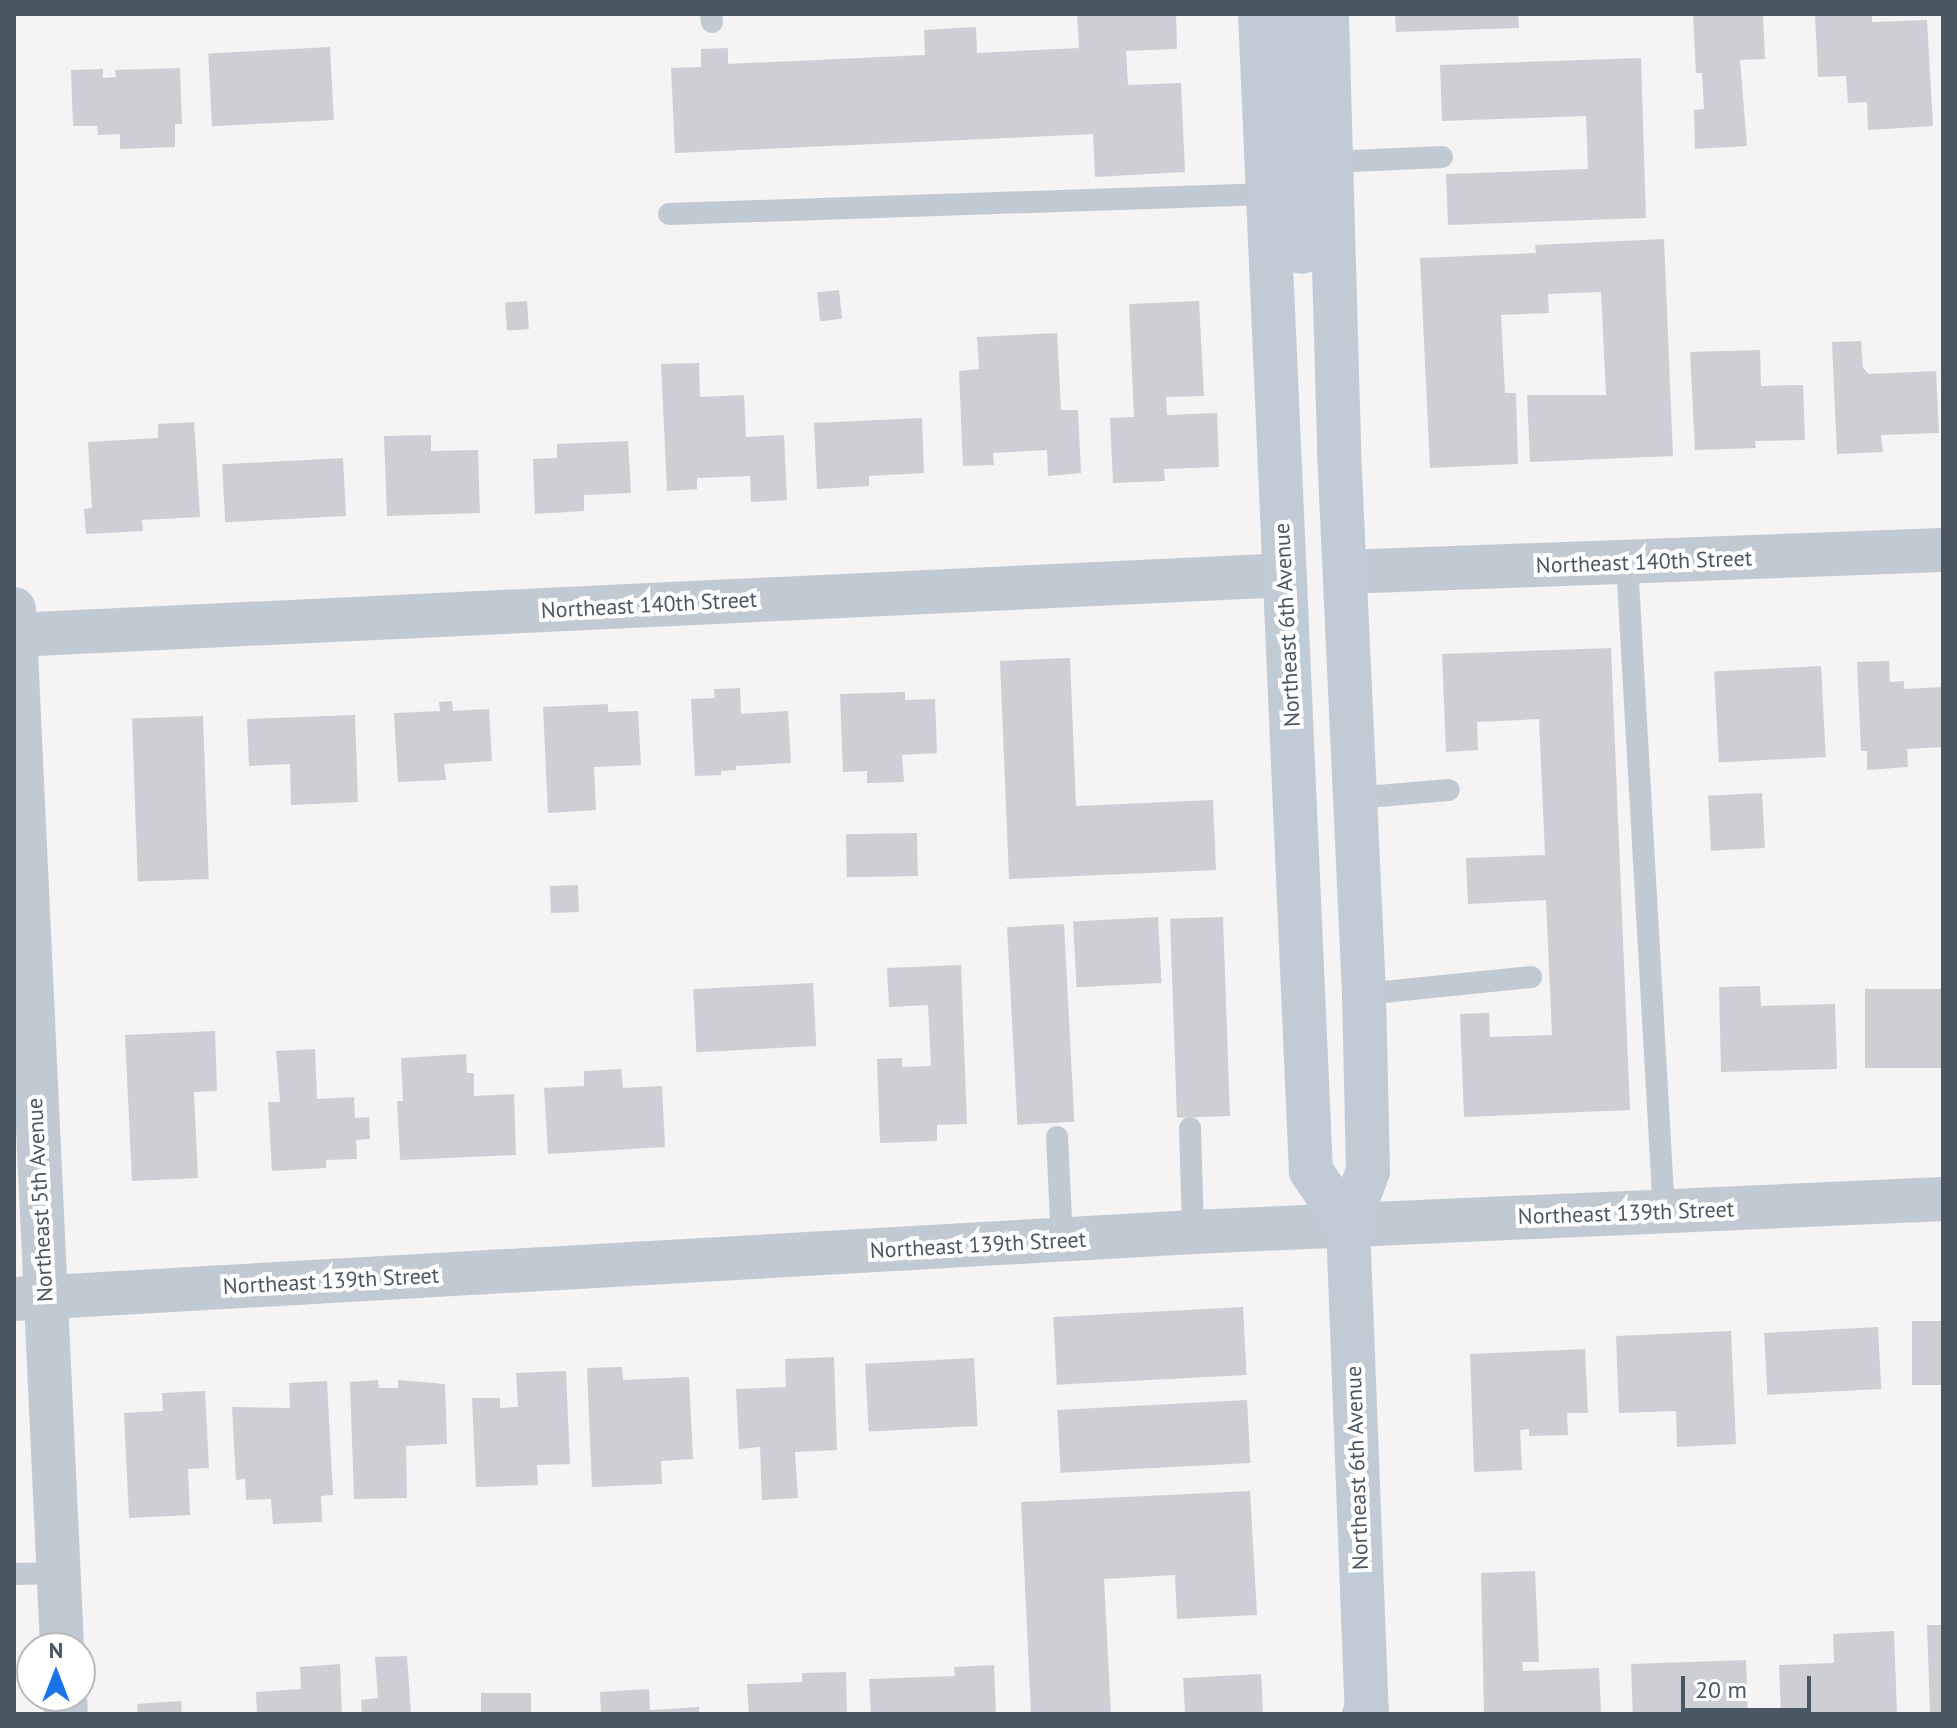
<!DOCTYPE html>
<style>
body{margin:0}
#map{position:relative;width:1957px;height:1728px;overflow:hidden;background:#f5f3f3;font-family:"PT Sans",sans-serif}
div>[style]{position:absolute}
.building>*{inset:0;background:#cdcfd5;transform-origin:0 0}
.lane>*{height:22px;margin:-11px;padding:0 11px;transform-origin:11px;border-radius:11px;background:#c1cad2}
.street>*{height:44px;margin:-22px;padding:0 22px;transform-origin:22px;border-radius:22px;background:#c1cad2}
.secondary>*{height:44px;margin:-22px;padding:0 22px;transform-origin:22px;border-radius:22px;background:#c1cbd6}
span{translate:-50% -50%;white-space:nowrap;text-align:center;line-height:1.15;-webkit-text-stroke:8px #fff;paint-order:stroke}
.street-label{font-size:22px;color:#4a5661}
.frame{position:absolute;inset:0;border:16px solid #4a5661;pointer-events:none}
.north{position:absolute;left:16px;top:1632px;width:80px;height:80px;box-sizing:border-box;background:#fff;border:2px solid #b7bbc0;border-radius:50%;rotate:0deg;font-size:22px;font-weight:700;line-height:32px;text-align:center;color:#4a5661}
.north::after{content:'';display:block;margin:auto;width:28px;height:36px;background:#1a73e8;clip-path:polygon(50% 0,100% 100%,50% 72%,0 100%)}
.scale{position:absolute;left:1681px;top:1676px;width:130px;height:36px;box-sizing:border-box;border:4px solid #4a5661;border-top:0;padding-left:10px;font-size:24px;line-height:28px;white-space:nowrap;color:#4a5661;-webkit-text-stroke:6px #fff;paint-order:stroke}
</style>
<div id="map">
<div class="building">
<i style="clip-path:polygon(1077px 14px,1176px 14px,1177px 49px,1126px 51px,1128px 85px,1181px 83px,1185px 172px,1095px 177px,1093px 134px,675px 153px,671px 68px,701px 67px,701px 49px,728px 48px,728px 64px,925px 55px,924px 30px,976px 27px,977px 53px,1079px 48px)"></i>
<i style="clip-path:polygon(1395px 14px,1518px 14px,1519px 28px,1396px 32px)"></i>
<i style="clip-path:polygon(1693px 14px,1763px 14px,1765px 59px,1740px 60px,1747px 146px,1695px 149px,1694px 110px,1704px 109px,1702px 73px,1696px 73px)"></i>
<i style="clip-path:polygon(1872px 14px,1872px 22px,1927px 20px,1933px 126px,1868px 130px,1867px 102px,1848px 103px,1846px 76px,1818px 77px,1815px 15px)"></i>
<i style="left:330px;top:47px;width:73px;height:122px;rotate:87deg"></i>
<i style="clip-path:polygon(1641px 58px,1646px 218px,1448px 225px,1446px 174px,1588px 169px,1586px 116px,1442px 121px,1440px 65px)"></i>
<i style="clip-path:polygon(180px 68px,182px 124px,175px 124px,175px 147px,120px 149px,120px 134px,98px 135px,97px 126px,73px 126px,71px 70px,103px 69px,103px 78px,116px 77px,115px 70px)"></i>
<i style="clip-path:polygon(1664px 239px,1673px 456px,1530px 462px,1527px 395px,1606px 395px,1601px 292px,1548px 294px,1549px 313px,1501px 315px,1505px 393px,1516px 393px,1518px 464px,1430px 468px,1420px 258px,1536px 253px,1535px 245px)"></i>
<i style="left:839px;top:290px;width:29px;height:22px;rotate:84deg"></i>
<i style="left:527px;top:301px;width:28px;height:22px;rotate:86deg"></i>
<i style="clip-path:polygon(1199px 301px,1204px 396px,1166px 397px,1167px 415px,1217px 413px,1219px 467px,1164px 469px,1165px 481px,1113px 483px,1110px 418px,1134px 417px,1129px 304px)"></i>
<i style="clip-path:polygon(1057px 333px,1061px 410px,1078px 410px,1081px 473px,1048px 476px,1047px 450px,993px 453px,994px 465px,963px 466px,959px 371px,979px 369px,977px 337px)"></i>
<i style="clip-path:polygon(1861px 341px,1863px 368px,1869px 374px,1936px 371px,1939px 433px,1881px 435px,1883px 452px,1837px 454px,1832px 342px)"></i>
<i style="clip-path:polygon(1760px 350px,1761px 386px,1803px 385px,1805px 440px,1755px 441px,1756px 448px,1695px 450px,1690px 352px)"></i>
<i style="clip-path:polygon(699px 363px,700px 397px,744px 395px,746px 437px,784px 435px,787px 500px,751px 502px,750px 476px,697px 478px,697px 489px,667px 491px,661px 364px)"></i>
<i style="clip-path:polygon(922px 418px,924px 473px,869px 476px,869px 486px,817px 489px,814px 423px)"></i>
<i style="clip-path:polygon(194px 422px,200px 517px,142px 520px,143px 531px,86px 534px,84px 509px,92px 508px,88px 442px,158px 438px,158px 424px)"></i>
<i style="clip-path:polygon(431px 435px,431px 451px,478px 450px,480px 513px,387px 516px,384px 436px)"></i>
<i style="clip-path:polygon(628px 441px,631px 493px,584px 495px,584px 511px,535px 514px,533px 459px,557px 458px,557px 444px)"></i>
<i style="left:343px;top:458px;width:58px;height:121px;rotate:87deg"></i>
<i style="clip-path:polygon(1611px 648px,1630px 1110px,1464px 1117px,1460px 1014px,1489px 1013px,1490px 1037px,1552px 1035px,1546px 900px,1468px 904px,1466px 858px,1545px 855px,1539px 719px,1477px 722px,1478px 750px,1446px 752px,1442px 654px)"></i>
<i style="clip-path:polygon(1070px 658px,1076px 806px,1213px 800px,1216px 870px,1009px 879px,1000px 661px)"></i>
<i style="clip-path:polygon(1889px 661px,1890px 682px,1904px 681px,1904px 689px,1943px 687px,1943px 747px,1907px 749px,1908px 767px,1867px 770px,1867px 751px,1861px 751px,1857px 662px)"></i>
<i style="left:1821px;top:666px;width:91px;height:107px;rotate:87deg"></i>
<i style="clip-path:polygon(740px 688px,741px 714px,788px 711px,791px 763px,736px 766px,736px 770px,721px 771px,721px 775px,695px 776px,691px 699px,715px 698px,714px 689px)"></i>
<i style="clip-path:polygon(905px 692px,905px 700px,935px 699px,937px 753px,902px 755px,904px 782px,867px 783px,867px 771px,843px 772px,840px 694px)"></i>
<i style="clip-path:polygon(452px 701px,453px 711px,489px 709px,492px 761px,444px 764px,446px 780px,398px 782px,394px 713px,440px 711px,439px 702px)"></i>
<i style="clip-path:polygon(608px 704px,608px 712px,638px 711px,641px 765px,594px 767px,596px 810px,548px 813px,543px 707px)"></i>
<i style="clip-path:polygon(355px 715px,358px 802px,291px 805px,290px 764px,249px 766px,247px 719px)"></i>
<i style="left:203px;top:716px;width:163px;height:71px;rotate:88deg"></i>
<i style="left:1762px;top:793px;width:55px;height:54px;rotate:87deg"></i>
<i style="left:917px;top:833px;width:43px;height:71px;rotate:89deg"></i>
<i style="left:578px;top:885px;width:27px;height:28px;rotate:88deg"></i>
<i style="left:1158px;top:917px;width:66px;height:85px;rotate:87deg"></i>
<i style="left:1223px;top:917px;width:199px;height:53px;rotate:88deg"></i>
<i style="left:1064px;top:924px;width:198px;height:57px;rotate:87deg"></i>
<i style="clip-path:polygon(961px 965px,967px 1124px,937px 1125px,937px 1141px,880px 1143px,877px 1059px,902px 1058px,902px 1067px,931px 1066px,928px 1005px,889px 1007px,887px 968px)"></i>
<i style="left:813px;top:983px;width:63px;height:120px;rotate:87deg"></i>
<i style="clip-path:polygon(1760px 986px,1761px 1006px,1835px 1004px,1837px 1069px,1721px 1072px,1719px 987px)"></i>
<i style="left:1943px;top:989px;width:79px;height:78px;rotate:90deg"></i>
<i style="clip-path:polygon(215px 1031px,217px 1091px,194px 1092px,198px 1178px,132px 1181px,125px 1035px)"></i>
<i style="clip-path:polygon(315px 1049px,317px 1099px,354px 1097px,355px 1118px,369px 1117px,370px 1139px,356px 1140px,357px 1159px,326px 1160px,326px 1168px,272px 1171px,268px 1102px,280px 1102px,276px 1051px)"></i>
<i style="clip-path:polygon(466px 1054px,467px 1073px,474px 1073px,474px 1096px,514px 1094px,516px 1155px,400px 1160px,397px 1101px,403px 1101px,401px 1058px)"></i>
<i style="clip-path:polygon(621px 1069px,623px 1088px,662px 1086px,665px 1147px,548px 1154px,544px 1088px,584px 1086px,584px 1071px)"></i>
<i style="left:1243px;top:1307px;width:68px;height:190px;rotate:87deg"></i>
<i style="left:1943px;top:1321px;width:64px;height:31px;rotate:90deg"></i>
<i style="left:1878px;top:1327px;width:62px;height:114px;rotate:87deg"></i>
<i style="clip-path:polygon(1731px 1331px,1736px 1444px,1677px 1447px,1676px 1411px,1619px 1413px,1616px 1336px)"></i>
<i style="clip-path:polygon(1585px 1349px,1588px 1413px,1567px 1413px,1568px 1435px,1529px 1436px,1529px 1429px,1520px 1430px,1522px 1470px,1474px 1472px,1470px 1354px)"></i>
<i style="clip-path:polygon(834px 1357px,837px 1450px,795px 1452px,798px 1498px,762px 1500px,760px 1447px,739px 1449px,736px 1389px,786px 1387px,785px 1359px)"></i>
<i style="left:974px;top:1358px;width:68px;height:109px;rotate:87deg"></i>
<i style="clip-path:polygon(622px 1367px,623px 1380px,689px 1377px,693px 1459px,661px 1461px,662px 1484px,592px 1487px,587px 1368px)"></i>
<i style="clip-path:polygon(566px 1371px,570px 1464px,537px 1465px,538px 1485px,476px 1487px,472px 1398px,500px 1398px,500px 1408px,518px 1407px,516px 1373px)"></i>
<i style="clip-path:polygon(378px 1380px,379px 1388px,398px 1388px,398px 1380px,445px 1384px,447px 1444px,406px 1446px,407px 1498px,354px 1499px,350px 1382px)"></i>
<i style="clip-path:polygon(327px 1381px,333px 1495px,321px 1496px,322px 1522px,273px 1524px,271px 1499px,246px 1500px,245px 1479px,236px 1480px,232px 1407px,290px 1408px,289px 1383px)"></i>
<i style="clip-path:polygon(205px 1391px,209px 1468px,188px 1469px,190px 1515px,129px 1518px,124px 1413px,163px 1411px,162px 1393px)"></i>
<i style="left:1247px;top:1400px;width:63px;height:190px;rotate:87deg"></i>
<i style="clip-path:polygon(1250px 1491px,1257px 1615px,1177px 1619px,1175px 1575px,1104px 1579px,1111px 1714px,1031px 1714px,1021px 1502px)"></i>
<i style="clip-path:polygon(1535px 1571px,1539px 1662px,1522px 1662px,1523px 1671px,1599px 1668px,1601px 1714px,1484px 1714px,1481px 1573px)"></i>
<i style="clip-path:polygon(1927px 1625px,1943px 1625px,1943px 1714px,1930px 1714px)"></i>
<i style="clip-path:polygon(1894px 1631px,1897px 1714px,1781px 1714px,1779px 1665px,1834px 1663px,1833px 1634px)"></i>
<i style="clip-path:polygon(407px 1656px,411px 1714px,362px 1714px,361px 1700px,378px 1698px,375px 1657px)"></i>
<i style="left:1746px;top:1660px;width:54px;height:115px;rotate:88deg"></i>
<i style="clip-path:polygon(340px 1664px,342px 1714px,257px 1714px,256px 1692px,301px 1689px,300px 1667px)"></i>
<i style="clip-path:polygon(994px 1665px,996px 1714px,871px 1714px,869px 1679px,955px 1676px,954px 1667px)"></i>
<i style="clip-path:polygon(846px 1672px,847px 1714px,749px 1714px,747px 1684px,802px 1682px,802px 1673px)"></i>
<i style="left:1261px;top:1674px;width:40px;height:78px;rotate:87deg"></i>
<i style="clip-path:polygon(649px 1689px,650px 1710px,699px 1707px,699px 1714px,601px 1714px,600px 1692px)"></i>
<i style="left:531px;top:1693px;width:21px;height:50px;rotate:90deg"></i>
<i style="left:181px;top:1701px;width:13px;height:44px;rotate:86deg"></i>
</div>
<div class="lane">
<i style="left:711px;top:14px;width:8px;rotate:83deg"></i>
<i style="left:1330px;top:162px;width:112px;rotate:-2.6deg"></i>
<i style="left:669px;top:214px;width:599px;rotate:-1.91deg"></i>
<i style="left:1627px;top:563px;width:650px;rotate:86.74deg"></i>
<i style="left:1355px;top:798px;width:94px;rotate:-4.9deg"></i>
<i style="left:1364px;top:994px;width:168px;rotate:-5.8deg"></i>
<i style="left:1190px;top:1128px;width:104px;rotate:88.3deg"></i>
<i style="left:1057px;top:1137px;width:103px;rotate:87.2deg"></i>
<i style="left:14px;top:1574px;width:45px;rotate:-1.3deg"></i>
</div>
<div class="street">
<i style="left:1345px;top:572px;width:598px;rotate:-2.11deg"></i>
<i style="left:14px;top:609px;width:1040px;rotate:87.35deg"></i>
<i style="left:14px;top:635px;width:1272px;rotate:-2.7deg"></i>
<i style="left:14px;top:1299px;width:1181px;rotate:-3.25deg"></i>
<i style="left:1193px;top:1232px;width:751px;rotate:-2.52deg"></i>
<i style="left:65px;top:1696px;width:18px;rotate:87deg"></i>
</div>
<div class="secondary">
<i style="left:1260px;top:14px;width:1158px;rotate:87.48deg"></i>
<i style="left:1311px;top:1171px;width:65px;rotate:55.6deg"></i>
<i style="left:1291px;top:14px;width:238px;rotate:87.4deg"></i>
<i style="left:1327px;top:14px;width:437px;rotate:88.4deg"></i>
<i style="left:1339px;top:451px;width:544px;rotate:87.36deg"></i>
<i style="left:1364px;top:994px;width:177px;rotate:88.7deg"></i>
<i style="left:1368px;top:1171px;width:58px;rotate:110.3deg"></i>
<i style="left:1348px;top:1225px;width:485px;rotate:87.8deg"></i>
<i style="left:1367px;top:1710px;width:5px;rotate:127deg"></i>
</div>
<div class="street-label">
<span style="left:1644px;top:562px;rotate:-2deg">Northeast 140th Street</span>
<span style="left:649px;top:605px;rotate:-3deg">Northeast 140th Street</span>
<span style="left:1287px;top:625px;rotate:-93deg">Northeast 6th Avenue</span>
<span style="left:40px;top:1200px;rotate:-93deg">Northeast 5th Avenue</span>
<span style="left:1626px;top:1213px;rotate:-2deg">Northeast 139th Street</span>
<span style="left:978px;top:1245px;rotate:-3deg">Northeast 139th Street</span>
<span style="left:331px;top:1281px;rotate:-3deg">Northeast 139th Street</span>
<span style="left:1357px;top:1468px;rotate:-92deg">Northeast 6th Avenue</span>
</div>
<div class="frame"></div>
<div class="north">N</div>
<div class="scale">20 m</div>
</div>
